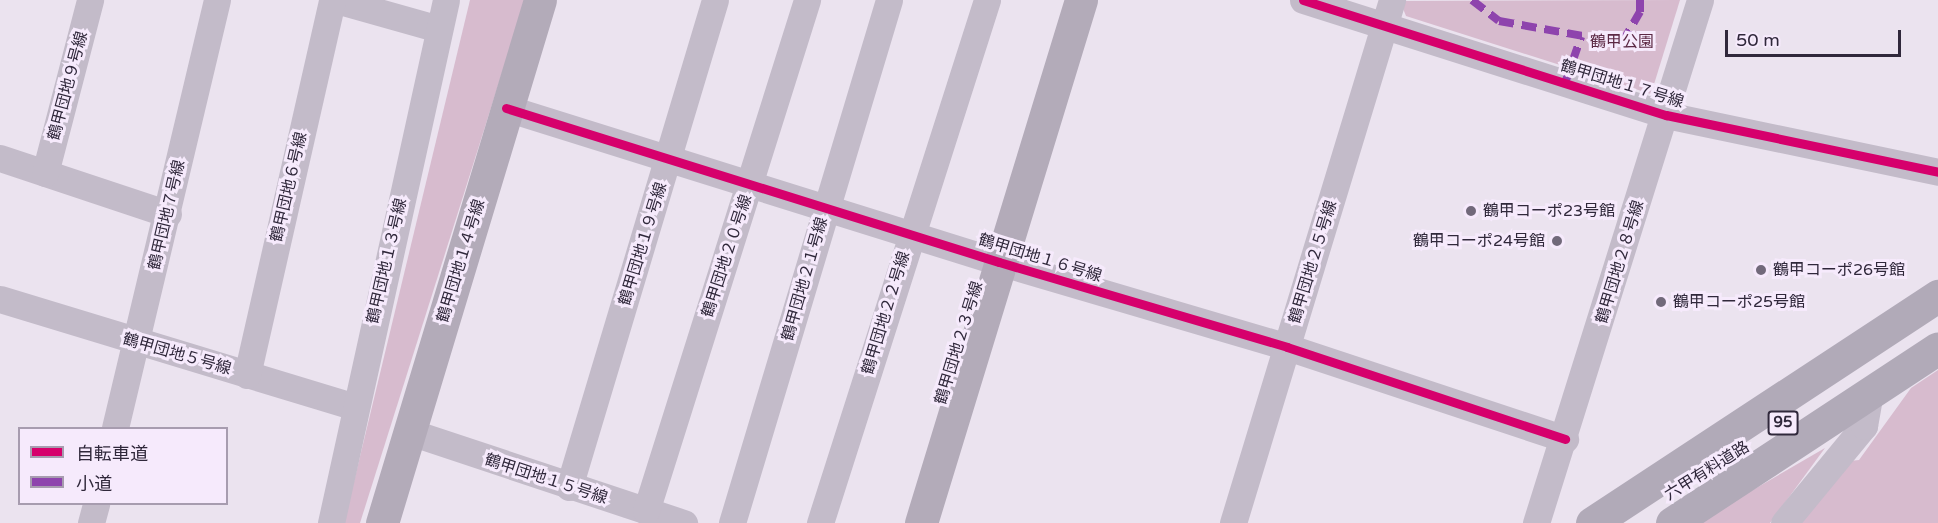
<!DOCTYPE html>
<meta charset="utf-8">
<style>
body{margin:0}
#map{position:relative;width:1938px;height:523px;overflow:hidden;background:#ebe3ef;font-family:"Varela Round","Noto Sans JP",sans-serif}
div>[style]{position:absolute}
.green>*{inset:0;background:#d7bbce}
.street>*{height:27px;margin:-13.5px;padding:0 13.5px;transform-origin:13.5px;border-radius:13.5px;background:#c3bbc9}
.secondary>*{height:33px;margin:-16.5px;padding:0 16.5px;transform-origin:16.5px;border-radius:16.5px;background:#b3abb9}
.primary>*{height:33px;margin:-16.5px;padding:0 16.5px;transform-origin:16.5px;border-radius:16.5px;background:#b1aab8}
.quiet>*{height:8px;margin-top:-4px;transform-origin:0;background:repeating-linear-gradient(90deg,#8e44ad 0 15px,transparent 0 23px)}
.cycleway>*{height:9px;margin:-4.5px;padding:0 4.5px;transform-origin:4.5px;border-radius:4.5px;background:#d6006c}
.dots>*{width:16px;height:16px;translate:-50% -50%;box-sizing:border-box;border:3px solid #f6eafc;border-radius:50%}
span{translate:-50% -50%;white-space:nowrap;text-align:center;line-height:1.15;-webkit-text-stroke:6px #f6eafc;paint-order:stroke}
.shield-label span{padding:2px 4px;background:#f6eafc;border:2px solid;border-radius:4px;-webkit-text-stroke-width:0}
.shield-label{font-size:15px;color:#30283b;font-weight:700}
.park-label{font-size:16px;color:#5c2944}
.street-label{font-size:16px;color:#30283b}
.poi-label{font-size:16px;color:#30283b}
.left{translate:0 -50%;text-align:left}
.right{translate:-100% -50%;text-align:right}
.legend{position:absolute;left:18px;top:427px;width:210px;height:78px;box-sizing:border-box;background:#f6eafc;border:2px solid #a79caf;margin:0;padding:8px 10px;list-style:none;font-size:18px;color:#30283b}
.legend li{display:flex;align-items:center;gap:12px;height:30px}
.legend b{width:30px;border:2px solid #a79caf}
.scale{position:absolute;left:1725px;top:30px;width:176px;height:27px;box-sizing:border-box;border:3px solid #30283b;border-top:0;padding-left:8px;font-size:18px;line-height:21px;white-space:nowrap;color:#30283b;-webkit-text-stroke:4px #f6eafc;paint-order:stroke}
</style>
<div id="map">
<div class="green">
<i style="clip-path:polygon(470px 0,525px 0,360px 523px,344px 523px)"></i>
<i style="clip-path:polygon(1680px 0,1651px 94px,1406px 16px,1400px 1px)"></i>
<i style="clip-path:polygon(1938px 370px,1938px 523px,1790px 523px,1832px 463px,1859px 460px,1911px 388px)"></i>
<i style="clip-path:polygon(1825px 448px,1770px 523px,1696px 523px)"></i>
</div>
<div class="street">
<i style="left:336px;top:0;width:107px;rotate:15.7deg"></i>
<i style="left:1303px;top:0;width:381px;rotate:17.6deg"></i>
<i style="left:1666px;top:115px;width:278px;rotate:11.8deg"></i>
<i style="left:506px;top:108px;width:516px;rotate:17.35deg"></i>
<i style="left:999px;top:262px;width:300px;rotate:16.4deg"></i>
<i style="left:1287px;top:347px;width:293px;rotate:18.3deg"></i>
<i style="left:0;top:158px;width:177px;rotate:18.4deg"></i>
<i style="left:45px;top:173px;width:179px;rotate:-75.4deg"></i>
<i style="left:0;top:299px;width:371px;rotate:16.9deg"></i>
<i style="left:247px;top:375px;width:385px;rotate:-77.2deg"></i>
<i style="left:115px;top:428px;width:440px;rotate:-76.6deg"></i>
<i style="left:410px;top:432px;width:289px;rotate:18.4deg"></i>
<i style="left:569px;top:487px;width:508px;rotate:-73.31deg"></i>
<i style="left:646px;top:511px;width:536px;rotate:-72.51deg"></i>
<i style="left:91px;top:523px;width:20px;rotate:-75deg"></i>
<i style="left:331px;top:523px;width:535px;rotate:-77.6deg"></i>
<i style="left:732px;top:523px;width:546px;rotate:-73.29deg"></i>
<i style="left:820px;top:523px;width:549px;rotate:-72.29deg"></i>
<i style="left:1233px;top:523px;width:547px;rotate:-73.09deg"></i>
<i style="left:1536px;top:523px;width:548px;rotate:-72.59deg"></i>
<i style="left:1784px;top:523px;width:126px;rotate:-50.5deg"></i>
<i style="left:1864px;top:426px;width:34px;rotate:-80deg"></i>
</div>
<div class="secondary">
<i style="left:382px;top:523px;width:546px;rotate:-73.19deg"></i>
<i style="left:921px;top:523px;width:547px;rotate:-72.99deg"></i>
</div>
<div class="primary">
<i style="left:1592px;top:523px;width:414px;rotate:-33.3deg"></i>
<i style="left:1672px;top:523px;width:318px;rotate:-33.3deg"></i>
</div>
<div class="quiet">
<i style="left:1472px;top:0;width:34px;rotate:38deg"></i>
<i style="left:1499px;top:21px;width:125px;rotate:10.1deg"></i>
<i style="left:1622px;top:43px;width:36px;rotate:-60deg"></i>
<i style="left:1640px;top:12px;width:12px;rotate:-90deg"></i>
<i style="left:1565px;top:83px;width:49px;rotate:-70.8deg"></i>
</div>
<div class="cycleway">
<i style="left:1303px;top:0;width:381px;rotate:17.6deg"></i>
<i style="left:1666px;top:115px;width:278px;rotate:11.8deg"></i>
<i style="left:506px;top:108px;width:516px;rotate:17.35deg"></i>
<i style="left:999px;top:262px;width:300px;rotate:16.4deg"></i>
<i style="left:1287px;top:347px;width:293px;rotate:18.3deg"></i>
</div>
<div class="dots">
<i style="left:1471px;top:211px;background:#71697a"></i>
<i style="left:1557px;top:241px;background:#71697a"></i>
<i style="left:1761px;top:270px;background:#71697a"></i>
<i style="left:1661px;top:302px;background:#71697a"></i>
</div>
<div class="shield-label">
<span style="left:1783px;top:423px">95</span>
</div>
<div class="park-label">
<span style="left:1622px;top:42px">鶴甲公園</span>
</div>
<div class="street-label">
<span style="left:1622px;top:84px;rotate:17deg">鶴甲団地１７号線</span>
<span style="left:68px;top:86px;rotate:-75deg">鶴甲団地９号線</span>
<span style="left:289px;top:187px;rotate:-77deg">鶴甲団地６号線</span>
<span style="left:167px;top:215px;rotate:-77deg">鶴甲団地７号線</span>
<span style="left:643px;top:244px;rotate:-73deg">鶴甲団地１９号線</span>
<span style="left:727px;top:256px;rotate:-72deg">鶴甲団地２０号線</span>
<span style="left:1040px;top:258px;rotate:17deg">鶴甲団地１６号線</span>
<span style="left:387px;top:261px;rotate:-77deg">鶴甲団地１３号線</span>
<span style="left:461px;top:261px;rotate:-73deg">鶴甲団地１４号線</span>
<span style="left:1313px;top:262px;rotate:-73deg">鶴甲団地２５号線</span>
<span style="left:1620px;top:262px;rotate:-73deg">鶴甲団地２８号線</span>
<span style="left:805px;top:279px;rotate:-74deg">鶴甲団地２１号線</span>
<span style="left:886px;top:313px;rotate:-73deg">鶴甲団地２２号線</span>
<span style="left:959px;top:343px;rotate:-73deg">鶴甲団地２３号線</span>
<span style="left:177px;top:354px;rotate:16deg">鶴甲団地５号線</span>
<span style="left:1707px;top:471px;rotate:-32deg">六甲有料道路</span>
<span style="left:546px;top:479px;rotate:18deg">鶴甲団地１５号線</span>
</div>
<div class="poi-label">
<span class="left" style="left:1483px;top:211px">鶴甲コーポ23号館</span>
<span class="right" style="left:1545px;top:241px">鶴甲コーポ24号館</span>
<span class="left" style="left:1773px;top:270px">鶴甲コーポ26号館</span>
<span class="left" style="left:1673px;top:302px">鶴甲コーポ25号館</span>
</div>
<ul class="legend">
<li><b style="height:8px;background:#d6006c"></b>自転車道</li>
<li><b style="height:8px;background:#8e44ad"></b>小道</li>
</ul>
<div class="scale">50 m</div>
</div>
